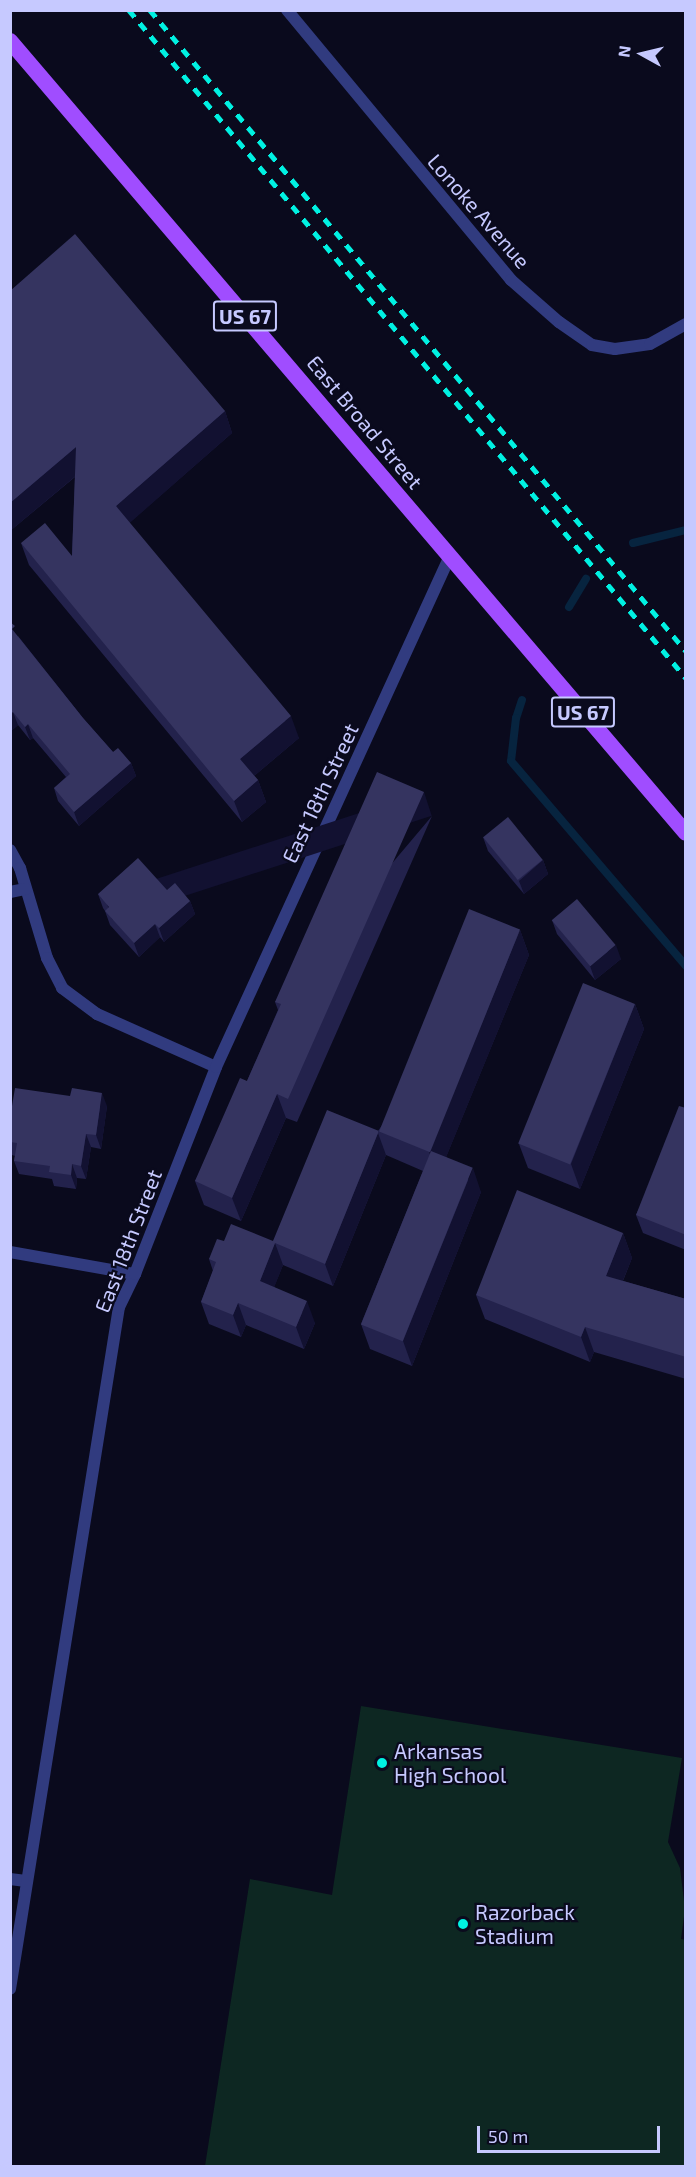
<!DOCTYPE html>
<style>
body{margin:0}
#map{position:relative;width:696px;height:2177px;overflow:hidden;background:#0a0a1d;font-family:"Exo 2",sans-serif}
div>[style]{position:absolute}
.green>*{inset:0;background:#0d2722}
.stream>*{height:8px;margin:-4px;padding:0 4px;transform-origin:4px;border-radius:4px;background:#07243f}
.minor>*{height:12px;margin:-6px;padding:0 6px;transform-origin:6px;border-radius:6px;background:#313b7f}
.tertiary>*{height:12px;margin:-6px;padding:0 6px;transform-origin:6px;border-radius:6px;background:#313b7f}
.primary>*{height:16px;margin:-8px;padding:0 8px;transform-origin:8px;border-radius:8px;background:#a04dff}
.rail>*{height:4.5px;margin-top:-2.25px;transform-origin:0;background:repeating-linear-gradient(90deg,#00f1e2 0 9px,transparent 0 17px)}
.wall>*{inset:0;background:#23224c}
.shaded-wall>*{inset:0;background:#121131;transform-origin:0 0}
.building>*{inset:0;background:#353460;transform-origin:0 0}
.dots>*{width:16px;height:16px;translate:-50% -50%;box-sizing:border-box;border:3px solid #0a0a1d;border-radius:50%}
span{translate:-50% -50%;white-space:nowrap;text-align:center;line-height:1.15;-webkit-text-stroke:4.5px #0a0a1d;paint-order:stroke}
.shield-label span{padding:2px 4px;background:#0a0a1d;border:2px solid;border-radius:4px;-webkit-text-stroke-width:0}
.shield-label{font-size:20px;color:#c6c9ff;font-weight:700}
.street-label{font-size:21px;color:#c6c9ff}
.poi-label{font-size:21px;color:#c6c9ff}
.left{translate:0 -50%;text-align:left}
.frame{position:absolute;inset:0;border:12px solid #c6c9ff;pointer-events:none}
.north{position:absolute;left:612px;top:24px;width:60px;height:60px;-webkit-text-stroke:4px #0a0a1d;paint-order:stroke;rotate:278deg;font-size:16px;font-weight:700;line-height:24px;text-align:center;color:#c6c9ff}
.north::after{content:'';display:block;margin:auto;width:21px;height:27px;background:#c6c9ff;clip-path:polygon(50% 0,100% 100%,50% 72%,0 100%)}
.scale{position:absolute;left:477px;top:2126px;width:183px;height:27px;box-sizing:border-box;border:3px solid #c6c9ff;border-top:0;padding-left:8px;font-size:18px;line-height:21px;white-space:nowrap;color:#c6c9ff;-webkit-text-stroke:4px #0a0a1d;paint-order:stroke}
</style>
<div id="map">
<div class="green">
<i style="clip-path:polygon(361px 1706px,682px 1758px,668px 1842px,680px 1868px,685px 1909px,681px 1939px,686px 1940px,685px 2166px,205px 2166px,250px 1879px,332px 1895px)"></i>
</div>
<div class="stream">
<i style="left:633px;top:543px;width:55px;rotate:-13.8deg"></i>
<i style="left:569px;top:607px;width:33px;rotate:-59deg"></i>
<i style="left:522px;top:700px;width:19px;rotate:108deg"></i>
<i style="left:516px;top:718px;width:43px;rotate:96.6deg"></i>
<i style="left:511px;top:761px;width:270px;rotate:49.5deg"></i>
</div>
<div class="minor">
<i style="left:287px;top:10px;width:351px;rotate:50.3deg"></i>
<i style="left:511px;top:280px;width:64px;rotate:41.2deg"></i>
<i style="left:559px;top:322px;width:40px;rotate:34.9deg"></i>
<i style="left:592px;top:345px;width:23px;rotate:10deg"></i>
<i style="left:615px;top:349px;width:35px;rotate:-8deg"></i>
<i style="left:650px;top:344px;width:41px;rotate:-29.1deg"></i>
<i style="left:10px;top:850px;width:21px;rotate:61deg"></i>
<i style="left:20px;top:868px;width:94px;rotate:73.3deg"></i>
<i style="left:47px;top:958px;width:34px;rotate:63deg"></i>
<i style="left:62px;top:988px;width:44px;rotate:36.6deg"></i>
<i style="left:97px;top:1014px;width:130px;rotate:24deg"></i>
<i style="left:10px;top:892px;width:16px;rotate:-11deg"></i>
<i style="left:10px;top:1252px;width:127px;rotate:10deg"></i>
<i style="left:10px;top:1879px;width:16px;rotate:7deg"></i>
</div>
<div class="tertiary">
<i style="left:10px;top:1989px;width:691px;rotate:-80.92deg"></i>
<i style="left:119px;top:1307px;width:37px;rotate:-64deg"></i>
<i style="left:135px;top:1274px;width:222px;rotate:-68.6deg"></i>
<i style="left:216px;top:1067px;width:562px;rotate:-65.4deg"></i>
</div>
<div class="primary">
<i style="left:10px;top:41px;width:1041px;rotate:49.52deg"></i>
</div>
<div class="rail">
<i style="left:129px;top:10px;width:870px;rotate:50.18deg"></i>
<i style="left:150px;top:10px;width:836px;rotate:50.1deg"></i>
</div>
<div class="wall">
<i style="clip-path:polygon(10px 291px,225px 411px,232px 433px,129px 523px,299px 738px,254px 776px,258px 780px,266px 802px,242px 822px,29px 565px,21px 543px,72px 556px,75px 477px,10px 531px)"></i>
<i style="clip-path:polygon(18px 636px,83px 718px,113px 752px,131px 763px,136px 776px,79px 826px,58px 801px,54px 788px,66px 777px,33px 738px,30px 740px,18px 725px,10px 732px)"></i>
<i style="clip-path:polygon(432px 816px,297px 1122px,286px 1118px,241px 1221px,204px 1205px,195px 1181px,247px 1081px,278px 1010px,275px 1002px)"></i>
<i style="clip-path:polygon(483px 837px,543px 860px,548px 874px,524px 894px,488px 851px)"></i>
<i style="clip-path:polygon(167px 890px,190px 901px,195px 914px,164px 942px,160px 937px,139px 957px,110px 925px,105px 911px,103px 908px,98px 894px)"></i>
<i style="clip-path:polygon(552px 920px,621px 959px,595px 980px,557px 934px)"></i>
<i style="clip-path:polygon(520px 930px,529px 955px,446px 1157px,481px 1192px,412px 1366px,370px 1349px,361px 1324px,423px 1171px,386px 1155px,333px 1286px,283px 1265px,274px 1287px,315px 1323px,304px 1349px,246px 1325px,241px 1337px,209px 1324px,201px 1302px,213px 1271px,209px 1259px,224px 1241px,273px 1241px,378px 1131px)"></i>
<i style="clip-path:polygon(635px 1004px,644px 1029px,580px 1189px,528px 1168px,519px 1144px)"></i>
<i style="clip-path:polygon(107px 1106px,101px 1149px,91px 1147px,86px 1179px,77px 1178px,76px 1189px,54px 1186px,52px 1179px,19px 1174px,14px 1161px,15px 1156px,12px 1155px,10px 1151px,10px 1118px)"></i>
<i style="clip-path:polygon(686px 1108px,686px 1250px,643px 1233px,636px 1215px)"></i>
<i style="clip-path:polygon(623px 1233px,632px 1258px,623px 1281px,686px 1299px,686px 1379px,594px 1352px,590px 1362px,485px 1319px,476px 1295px)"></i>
</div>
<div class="shaded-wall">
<i style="clip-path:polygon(225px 411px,232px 433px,124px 528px,116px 506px)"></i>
<i style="clip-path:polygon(76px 447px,84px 469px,10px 531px,10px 503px)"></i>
<i style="clip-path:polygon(13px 712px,18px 725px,10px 732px,10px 714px)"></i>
<i style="clip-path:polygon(291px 716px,299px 738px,248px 781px,240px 759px)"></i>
<i style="clip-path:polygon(28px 724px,33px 738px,30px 740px,25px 727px)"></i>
<i style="clip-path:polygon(131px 763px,136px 776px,79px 826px,74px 812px)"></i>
<i style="clip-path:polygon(258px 780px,266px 802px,242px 822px,234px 801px)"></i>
<i style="left:424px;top:792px;width:25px;height:336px;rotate:72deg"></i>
<i style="clip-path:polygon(543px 860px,548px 874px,524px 894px,519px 881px)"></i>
<i style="clip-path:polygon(190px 901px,195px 914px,164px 942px,159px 928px)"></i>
<i style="clip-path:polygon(155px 924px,160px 937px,139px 957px,134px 943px)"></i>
<i style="clip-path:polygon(520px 930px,529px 955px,438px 1177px,429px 1152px)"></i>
<i style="clip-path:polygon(616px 945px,621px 959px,595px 980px,590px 966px)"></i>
<i style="clip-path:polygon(635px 1004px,644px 1029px,580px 1189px,571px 1164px)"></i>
<i style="clip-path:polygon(102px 1093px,107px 1106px,101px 1149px,96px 1135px)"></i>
<i style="clip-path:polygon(277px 1094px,286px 1118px,241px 1221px,232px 1198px)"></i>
<i style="clip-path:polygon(378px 1133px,386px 1155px,333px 1286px,325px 1264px)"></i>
<i style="clip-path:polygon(86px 1134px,91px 1147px,86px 1179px,81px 1166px)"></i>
<i style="clip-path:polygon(72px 1164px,77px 1178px,76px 1189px,71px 1175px)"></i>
<i style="clip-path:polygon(473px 1168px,481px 1192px,412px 1366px,403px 1341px)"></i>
<i style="clip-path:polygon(623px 1233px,632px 1258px,615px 1300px,606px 1276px)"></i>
<i style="clip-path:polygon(275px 1243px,283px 1265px,268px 1303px,260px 1281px)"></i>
<i style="clip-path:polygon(307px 1301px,315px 1323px,304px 1349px,296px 1327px)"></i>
<i style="clip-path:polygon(238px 1303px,246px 1325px,241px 1337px,233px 1315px)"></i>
<i style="clip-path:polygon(585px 1327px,594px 1352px,590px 1362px,581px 1337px)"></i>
</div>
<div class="building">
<i style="clip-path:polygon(75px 234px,225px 411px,116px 506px,291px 716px,240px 759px,258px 780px,234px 801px,21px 543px,45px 523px,72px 556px,76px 447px,10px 503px,10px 291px)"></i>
<i style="clip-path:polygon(10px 622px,15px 626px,12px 629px,83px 718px,113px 752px,118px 748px,131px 763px,74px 812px,54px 788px,70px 774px,28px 724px,25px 727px,13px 712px,10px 714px)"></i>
<i style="clip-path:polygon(377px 772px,424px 792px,288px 1099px,277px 1094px,232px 1198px,195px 1181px,240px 1078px,247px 1081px,281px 1004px,275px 1002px)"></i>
<i style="left:508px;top:817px;width:55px;height:32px;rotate:51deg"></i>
<i style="clip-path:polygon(138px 858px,167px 890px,175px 883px,190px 901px,159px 928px,155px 924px,134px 943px,105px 911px,109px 907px,98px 894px)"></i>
<i style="left:577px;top:899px;width:60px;height:33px;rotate:50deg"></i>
<i style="left:469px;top:909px;width:55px;height:240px;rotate:22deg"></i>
<i style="left:583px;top:983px;width:56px;height:173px;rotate:22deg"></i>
<i style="clip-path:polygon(15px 1088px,70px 1096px,72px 1088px,102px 1093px,96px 1135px,86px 1134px,81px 1166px,72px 1164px,71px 1175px,49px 1172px,50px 1166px,14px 1161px,17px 1143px,10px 1142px,10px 1118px)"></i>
<i style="clip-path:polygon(679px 1106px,686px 1108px,686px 1235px,636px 1215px)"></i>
<i style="clip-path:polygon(327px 1110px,379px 1131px,378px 1131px,378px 1133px,325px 1264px,275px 1243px,260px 1281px,307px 1301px,296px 1327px,238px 1303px,233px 1315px,201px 1302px,216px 1262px,209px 1259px,217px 1239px,224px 1241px,231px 1224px,273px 1241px)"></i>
<i style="left:431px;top:1151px;width:45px;height:187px;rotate:22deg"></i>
<i style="clip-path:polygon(517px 1190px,623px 1233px,606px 1276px,686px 1299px,686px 1357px,585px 1327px,581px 1337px,476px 1295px)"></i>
</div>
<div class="dots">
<i style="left:382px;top:1763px;background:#00f1e2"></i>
<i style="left:463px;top:1924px;background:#00f1e2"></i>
</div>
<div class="shield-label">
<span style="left:245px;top:316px">US 67</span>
<span style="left:583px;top:712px">US 67</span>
</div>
<div class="street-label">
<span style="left:479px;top:211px;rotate:49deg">Lonoke Avenue</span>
<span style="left:365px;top:422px;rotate:50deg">East Broad Street</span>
<span style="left:320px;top:793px;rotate:-65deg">East 18th Street</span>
<span style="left:128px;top:1241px;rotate:-69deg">East 18th Street</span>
</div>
<div class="poi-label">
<span class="left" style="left:394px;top:1763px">Arkansas<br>High School</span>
<span class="left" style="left:475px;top:1924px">Razorback<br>Stadium</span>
</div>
<div class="frame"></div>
<div class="north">N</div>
<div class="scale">50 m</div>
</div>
